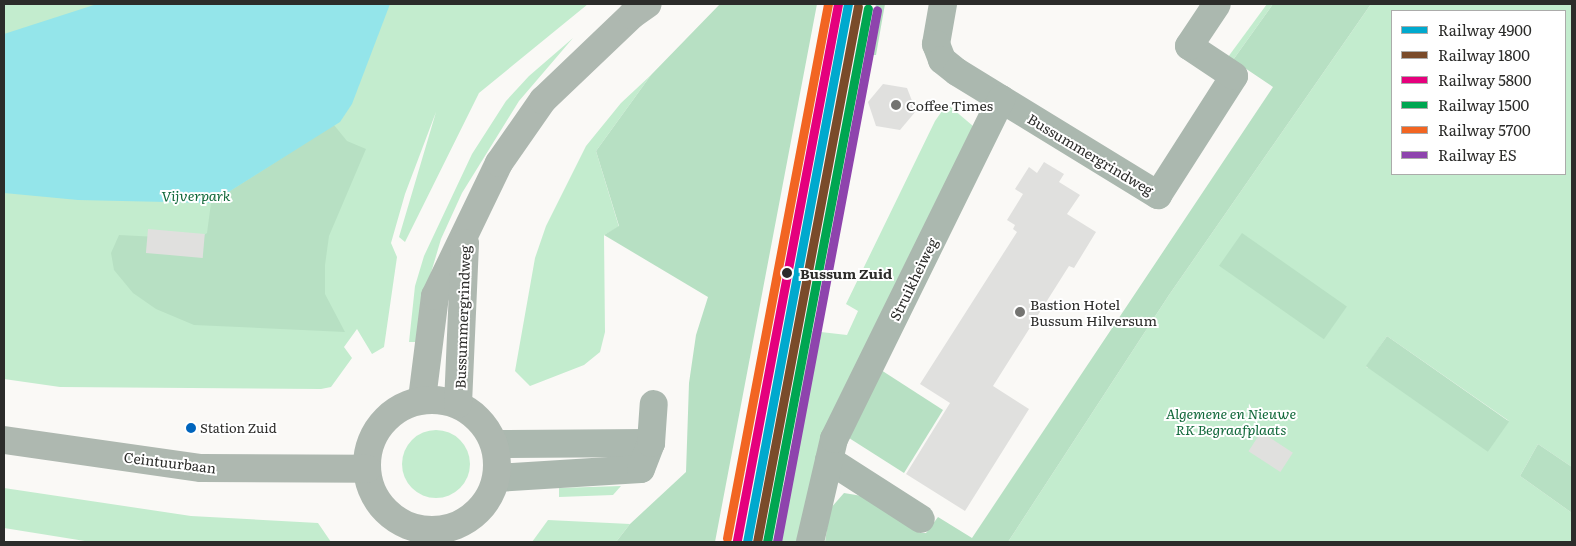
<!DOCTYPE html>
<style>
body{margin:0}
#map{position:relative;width:1576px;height:546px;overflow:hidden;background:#faf9f6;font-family:Literata,serif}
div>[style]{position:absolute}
.green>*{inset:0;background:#c3ecce}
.round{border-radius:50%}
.forest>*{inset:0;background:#b7e0c3;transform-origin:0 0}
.water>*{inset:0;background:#94e5ea}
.building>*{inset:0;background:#e0e0de;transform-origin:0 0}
.minor>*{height:28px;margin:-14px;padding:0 14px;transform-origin:14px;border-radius:14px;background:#abb8af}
.major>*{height:28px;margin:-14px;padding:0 14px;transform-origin:14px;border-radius:14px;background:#aeb8b0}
.major>.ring{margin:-14px;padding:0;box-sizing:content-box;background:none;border:28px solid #aeb8b0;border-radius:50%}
.rail-1>*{height:9px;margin:-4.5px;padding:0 4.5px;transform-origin:4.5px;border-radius:4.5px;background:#00a9ce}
.rail-2>*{height:9px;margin:-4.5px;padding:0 4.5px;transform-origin:4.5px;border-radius:4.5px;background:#7a4b2a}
.rail-3>*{height:9px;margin:-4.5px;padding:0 4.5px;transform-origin:4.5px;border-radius:4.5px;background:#e5007d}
.rail-4>*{height:9px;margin:-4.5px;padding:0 4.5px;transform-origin:4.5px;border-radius:4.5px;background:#00a651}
.rail-5>*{height:9px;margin:-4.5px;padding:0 4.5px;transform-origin:4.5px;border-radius:4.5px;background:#f26522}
.rail-6>*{height:9px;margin:-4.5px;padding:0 4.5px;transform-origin:4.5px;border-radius:4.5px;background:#8e44ad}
.dots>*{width:14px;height:14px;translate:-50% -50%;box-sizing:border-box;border:2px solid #fff;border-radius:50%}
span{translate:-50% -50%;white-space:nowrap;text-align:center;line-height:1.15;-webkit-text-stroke:4px #fff;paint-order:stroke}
.bus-label{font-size:13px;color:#2c2c2a}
.left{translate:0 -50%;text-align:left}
.poi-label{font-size:14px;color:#2c2c2a}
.street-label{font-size:14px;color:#2c2c2a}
.park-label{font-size:14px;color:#11683a;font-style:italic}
.stop-label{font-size:14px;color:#2c2c2a;font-weight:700}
.frame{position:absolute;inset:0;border:5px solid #2c2c2a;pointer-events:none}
.legend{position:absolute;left:1391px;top:10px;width:175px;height:165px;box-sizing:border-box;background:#fff;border:1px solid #ababaa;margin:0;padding:6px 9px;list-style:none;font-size:15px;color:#2c2c2a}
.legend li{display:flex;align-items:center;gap:10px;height:25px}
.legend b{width:25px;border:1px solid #ababaa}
</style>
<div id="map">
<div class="green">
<i style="clip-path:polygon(4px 4px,588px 4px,479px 93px,405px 242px,399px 237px,436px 112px,405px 194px,391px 243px,397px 257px,384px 347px,372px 354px,357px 329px,344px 347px,352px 358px,331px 387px,321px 389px,60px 387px,4px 379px)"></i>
<i style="clip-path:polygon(1267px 4px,1273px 4px,1233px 60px,1228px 57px)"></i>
<i style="clip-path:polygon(evenodd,1371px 4px,1572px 4px,1572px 467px,1538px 444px,1520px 476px,1572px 513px,1572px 542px,1008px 542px,1169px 295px,1371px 4px,1392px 11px,1565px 11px,1565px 174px,1392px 174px,1392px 11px,1371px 4px,1387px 336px,1509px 421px,1366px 367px,1387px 336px)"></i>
<i style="clip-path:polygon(573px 38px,519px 101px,462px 193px,441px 239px,428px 283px,419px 342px,409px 342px,415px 286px,424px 256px,472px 154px,506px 101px,529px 76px)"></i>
<i style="clip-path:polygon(651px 75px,596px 151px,619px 227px,604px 235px,605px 332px,600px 352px,584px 365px,530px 386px,515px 371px,535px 258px,546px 226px,586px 146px,621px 103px)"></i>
<i style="clip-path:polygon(947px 104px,973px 126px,800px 542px,773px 542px,783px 485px,790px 486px,801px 430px,794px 429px,812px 331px,847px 335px,858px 311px,846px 304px,935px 121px)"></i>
<i class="round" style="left:402px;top:430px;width:68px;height:68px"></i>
<i style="clip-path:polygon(621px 486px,613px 495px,559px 497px,559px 488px)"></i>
<i style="clip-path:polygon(4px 488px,191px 516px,318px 523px,331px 542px,91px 542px,4px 528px)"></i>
<i style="clip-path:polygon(548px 520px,630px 524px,616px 542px,532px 542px)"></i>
</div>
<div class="forest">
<i style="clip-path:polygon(720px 4px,817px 4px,715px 542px,616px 542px,630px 524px,686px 472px,689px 383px,696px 335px,708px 297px,604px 235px,619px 226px,596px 151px,651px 75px)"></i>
<i style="clip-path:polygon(876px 4px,885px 4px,876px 55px,871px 55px,868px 69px,864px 67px)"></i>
<i style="clip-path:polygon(1273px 4px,1371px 4px,1169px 295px,1008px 542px,825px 542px,830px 509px,844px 493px,862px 496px,920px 533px,926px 533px,938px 517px,972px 538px,1273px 87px,1233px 60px)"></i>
<i style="clip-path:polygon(334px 125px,347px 141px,366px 149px,329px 236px,325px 265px,325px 294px,345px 332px,194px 325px,156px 309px,133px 293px,114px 270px,111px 253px,119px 235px,198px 239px,207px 233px,211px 203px)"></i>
<i style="left:1242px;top:233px;width:128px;height:40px;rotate:35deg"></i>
<i style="left:1387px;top:336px;width:149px;height:37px;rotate:35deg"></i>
<i style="clip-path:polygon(881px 370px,943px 410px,904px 473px,849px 438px)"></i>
<i style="clip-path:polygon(1538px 444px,1572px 467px,1572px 513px,1520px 476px)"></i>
</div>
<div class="water">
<i style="clip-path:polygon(97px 4px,390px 4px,352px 104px,340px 122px,211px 203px,78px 200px,4px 193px,4px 34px)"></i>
</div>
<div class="building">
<i style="clip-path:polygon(883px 84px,907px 88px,916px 111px,900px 130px,876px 126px,868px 102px)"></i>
<i style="clip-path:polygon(1044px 162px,1064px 174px,1059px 182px,1080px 195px,1067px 214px,1096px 232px,1074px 268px,1069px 266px,993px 386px,1029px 409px,965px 511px,906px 474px,950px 403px,920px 384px,1017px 232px,1013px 229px,1015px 225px,1007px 220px,1023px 194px,1015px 189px,1029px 167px,1037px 173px)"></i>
<i style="left:148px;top:229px;width:57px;height:24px;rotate:5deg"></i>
<i style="left:1261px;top:432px;width:38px;height:23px;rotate:33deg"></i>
</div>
<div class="minor">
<i style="left:943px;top:4px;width:41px;rotate:99.9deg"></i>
<i style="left:936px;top:44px;width:17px;rotate:69deg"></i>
<i style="left:942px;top:60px;width:19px;rotate:39deg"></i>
<i style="left:957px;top:72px;width:236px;rotate:31.5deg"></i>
<i style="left:1158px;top:195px;width:141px;rotate:-57.4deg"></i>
<i style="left:1234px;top:76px;width:54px;rotate:-146.3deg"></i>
<i style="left:1189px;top:46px;width:50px;rotate:-56.3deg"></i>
<i style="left:495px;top:444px;width:156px;rotate:-0.4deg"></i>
<i style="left:829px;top:460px;width:109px;rotate:32.7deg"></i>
<i style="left:497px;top:478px;width:144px;rotate:-3.6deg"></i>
<i style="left:641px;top:469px;width:28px;rotate:-69deg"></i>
<i style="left:651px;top:443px;width:39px;rotate:-86deg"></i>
<i style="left:810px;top:542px;width:106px;rotate:-76.9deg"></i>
<i style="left:834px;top:439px;width:379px;rotate:-63.8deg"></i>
</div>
<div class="major">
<i style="left:422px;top:399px;width:104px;rotate:-82.8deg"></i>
<i style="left:435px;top:296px;width:148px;rotate:-64.3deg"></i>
<i style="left:499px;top:163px;width:77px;rotate:-55.1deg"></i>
<i style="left:543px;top:100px;width:123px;rotate:-43.7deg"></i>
<i style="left:632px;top:15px;width:19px;rotate:-35deg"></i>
<i class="ring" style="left:367px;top:400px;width:102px;height:102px"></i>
<i style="left:458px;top:404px;width:161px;rotate:-87.5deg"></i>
<i style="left:4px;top:440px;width:199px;rotate:8.1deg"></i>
<i style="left:201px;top:468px;width:166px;rotate:0.3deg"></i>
</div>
<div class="rail-1">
<i style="left:747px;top:542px;width:547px;rotate:-79.37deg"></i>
</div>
<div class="rail-2">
<i style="left:757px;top:542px;width:545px;rotate:-79.33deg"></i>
</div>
<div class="rail-3">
<i style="left:737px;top:540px;width:545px;rotate:-79.33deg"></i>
</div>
<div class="rail-4">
<i style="left:767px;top:542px;width:543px;rotate:-79.29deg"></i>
</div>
<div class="rail-5">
<i style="left:727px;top:538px;width:543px;rotate:-79.29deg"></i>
</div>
<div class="rail-6">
<i style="left:777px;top:542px;width:541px;rotate:-79.35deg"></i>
</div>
<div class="dots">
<i style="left:896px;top:105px;background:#747471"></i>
<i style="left:787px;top:273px;background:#2c2c2a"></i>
<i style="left:1020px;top:312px;background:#747471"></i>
<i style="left:191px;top:428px;background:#0065bd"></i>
</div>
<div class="bus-label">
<span class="left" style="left:200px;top:428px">Station Zuid</span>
</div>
<div class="poi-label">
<span class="left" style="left:906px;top:105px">Coffee Times</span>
<span class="left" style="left:1030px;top:312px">Bastion Hotel<br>Bussum Hilversum</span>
</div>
<div class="street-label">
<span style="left:1091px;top:154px;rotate:31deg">Bussummergrindweg</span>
<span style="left:913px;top:279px;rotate:-64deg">Struikheiweg</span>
<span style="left:462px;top:317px;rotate:-88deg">Bussummergrindweg</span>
<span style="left:170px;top:462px;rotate:7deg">Ceintuurbaan</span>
</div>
<div class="park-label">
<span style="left:196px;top:195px">Vijverpark</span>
<span style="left:1231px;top:421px">Algemene en Nieuwe<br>RK Begraafplaats</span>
</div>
<div class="stop-label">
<span class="left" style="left:800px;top:273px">Bussum Zuid</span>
</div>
<div class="frame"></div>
<ul class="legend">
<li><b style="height:6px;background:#00a9ce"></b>Railway 4900</li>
<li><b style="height:6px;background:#7a4b2a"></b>Railway 1800</li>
<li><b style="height:6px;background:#e5007d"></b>Railway 5800</li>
<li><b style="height:6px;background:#00a651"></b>Railway 1500</li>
<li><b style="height:6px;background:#f26522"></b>Railway 5700</li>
<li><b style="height:6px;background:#8e44ad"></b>Railway ES</li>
</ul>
</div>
